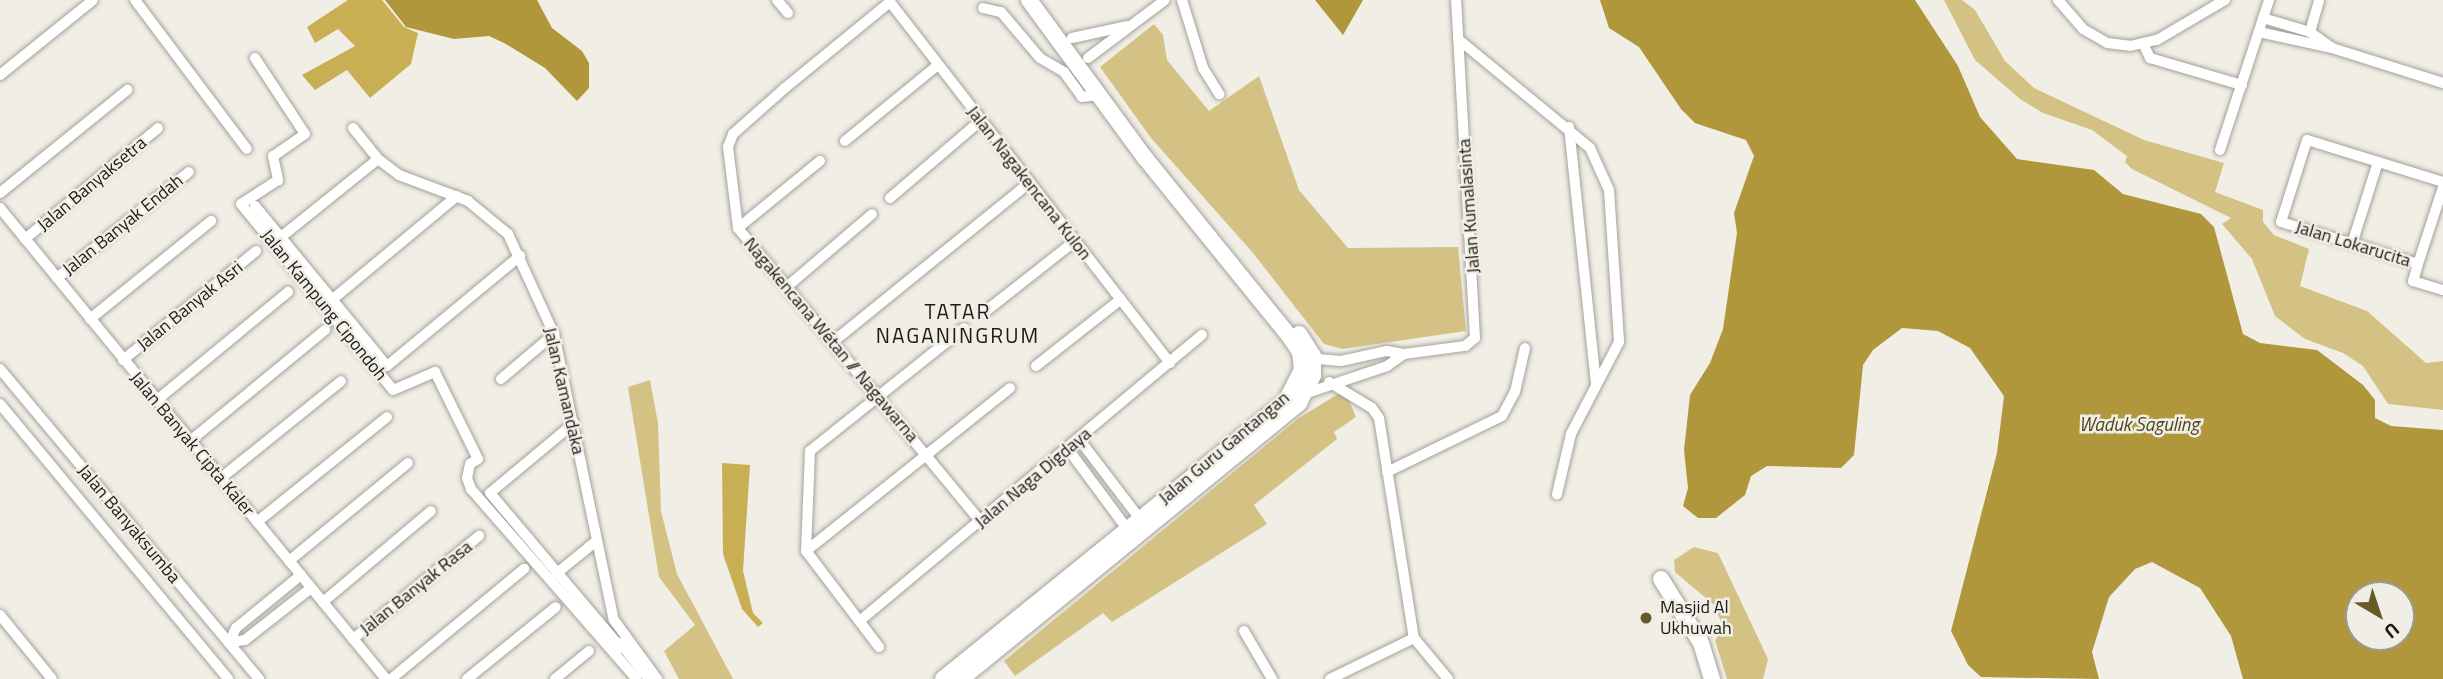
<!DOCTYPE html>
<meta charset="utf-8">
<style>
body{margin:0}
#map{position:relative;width:2443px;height:679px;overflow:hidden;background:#f1eee6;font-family:"Titillium Web",sans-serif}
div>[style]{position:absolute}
.green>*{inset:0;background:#d4c285}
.forest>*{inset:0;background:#c9af54}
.water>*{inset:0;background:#b1973b}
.roads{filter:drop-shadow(0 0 2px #a4a19a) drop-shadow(0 0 2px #a4a19a)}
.street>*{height:10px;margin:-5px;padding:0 5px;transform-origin:5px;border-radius:5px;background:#fff}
.secondary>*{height:16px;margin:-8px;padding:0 8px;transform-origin:8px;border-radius:8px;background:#fff}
.dots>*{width:19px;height:19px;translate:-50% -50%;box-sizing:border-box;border:4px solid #f1eee6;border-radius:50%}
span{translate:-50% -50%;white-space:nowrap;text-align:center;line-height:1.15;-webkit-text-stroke:5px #f1eee6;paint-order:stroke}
.street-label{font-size:18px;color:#1a1a17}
.poi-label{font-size:18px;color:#1a1a17}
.left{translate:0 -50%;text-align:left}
.water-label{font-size:19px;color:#4f441d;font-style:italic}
.quarter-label{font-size:21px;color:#1a1a17;letter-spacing:2px}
.north{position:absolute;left:2345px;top:581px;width:70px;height:70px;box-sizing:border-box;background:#f1eee6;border:2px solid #9b9993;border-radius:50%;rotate:141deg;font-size:19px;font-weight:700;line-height:28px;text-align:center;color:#1a1a17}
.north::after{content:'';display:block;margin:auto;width:24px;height:32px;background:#685a27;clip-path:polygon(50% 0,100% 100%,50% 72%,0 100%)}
</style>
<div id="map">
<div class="green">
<i style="clip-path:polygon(1944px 0,1962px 0,1975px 10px,2005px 61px,2034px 88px,2144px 140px,2224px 163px,2215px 192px,2263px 210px,2263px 222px,2274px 235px,2309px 249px,2300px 286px,2367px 311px,2426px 363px,2443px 361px,2443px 410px,2388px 404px,2363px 366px,2343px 353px,2305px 339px,2275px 316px,2252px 259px,2222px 224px,2231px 218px,2132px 169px,2125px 162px,2127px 156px,2092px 130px,2043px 113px,2020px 99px,1975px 60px)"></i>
<i style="clip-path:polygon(1154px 24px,1163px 35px,1167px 60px,1209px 111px,1259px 76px,1299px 190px,1348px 248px,1458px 247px,1466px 331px,1342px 349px,1324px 344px,1253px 253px,1151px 138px,1100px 67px)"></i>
<i style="clip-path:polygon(650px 380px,658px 423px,661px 511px,677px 574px,733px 679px,679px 679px,664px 651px,695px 625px,659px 577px,628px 387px)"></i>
<i style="clip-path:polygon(1338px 394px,1348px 398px,1356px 417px,1334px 432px,1337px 439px,1254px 505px,1267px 524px,1112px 622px,1103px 613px,1015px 676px,1004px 661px,1299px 418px)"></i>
<i style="clip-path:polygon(1694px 547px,1718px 553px,1768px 659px,1763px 679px,1727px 679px,1715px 640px,1724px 629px,1714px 605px,1675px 572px,1674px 560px)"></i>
</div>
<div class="forest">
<i style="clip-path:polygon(348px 0,382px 0,404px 27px,418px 33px,411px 64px,370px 98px,347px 70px,315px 90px,302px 75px,355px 46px,338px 29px,315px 43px,307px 27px)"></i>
<i style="clip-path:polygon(722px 463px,750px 465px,743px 571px,753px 613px,763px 623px,758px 627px,742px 609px,723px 554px)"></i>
</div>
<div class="water">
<i style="clip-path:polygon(385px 0,537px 0,552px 28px,582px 51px,589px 63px,589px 88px,577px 101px,545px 68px,506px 44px,489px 36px,454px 39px,406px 27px)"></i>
<i style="clip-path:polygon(1315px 0,1363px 0,1343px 35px)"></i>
<i style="clip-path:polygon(evenodd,1600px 0,1915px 0,1958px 66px,1980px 117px,2017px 159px,2094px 170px,2123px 194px,2201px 214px,2214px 227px,2243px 334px,2260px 343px,2317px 350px,2363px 385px,2375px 400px,2375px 418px,2391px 426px,2443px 430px,2443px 679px,2243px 679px,2231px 636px,2200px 588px,2152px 562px,2135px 569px,2109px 597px,2092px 652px,2099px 679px,1981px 677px,1968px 665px,1951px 631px,1997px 453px,2004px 396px,1970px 348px,1938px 331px,1902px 328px,1873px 350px,1863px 365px,1854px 455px,1841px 468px,1767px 466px,1751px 476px,1745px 495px,1716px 518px,1698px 518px,1683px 506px,1688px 488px,1684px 450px,1690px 395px,1710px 363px,1723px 329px,1737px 233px,1734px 213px,1754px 156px,1746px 140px,1695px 123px,1681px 109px,1639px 47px,1609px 28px,1600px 0,2359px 595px,2401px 595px,2401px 637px,2359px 637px,2359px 595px)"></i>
</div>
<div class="roads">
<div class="street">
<i style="left:135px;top:0;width:186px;rotate:53.1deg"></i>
<i style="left:777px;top:0;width:17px;rotate:50deg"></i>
<i style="left:1182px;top:0;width:71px;rotate:72.8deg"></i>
<i style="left:1203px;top:68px;width:31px;rotate:58deg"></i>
<i style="left:2058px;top:0;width:38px;rotate:49deg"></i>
<i style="left:2083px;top:29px;width:28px;rotate:30deg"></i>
<i style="left:2107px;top:43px;width:23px;rotate:7deg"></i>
<i style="left:2130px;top:46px;width:28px;rotate:-13deg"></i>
<i style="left:2157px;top:40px;width:79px;rotate:-30.5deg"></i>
<i style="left:983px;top:8px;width:18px;rotate:13deg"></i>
<i style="left:1001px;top:12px;width:60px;rotate:49.7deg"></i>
<i style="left:1040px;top:58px;width:28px;rotate:30deg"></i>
<i style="left:1064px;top:72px;width:31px;rotate:54deg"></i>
<i style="left:1082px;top:97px;width:16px;rotate:-7deg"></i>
<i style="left:2263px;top:18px;width:49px;rotate:16.6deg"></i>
<i style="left:2310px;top:32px;width:27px;rotate:36deg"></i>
<i style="left:2259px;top:32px;width:75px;rotate:12.4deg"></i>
<i style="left:2332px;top:48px;width:116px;rotate:17.5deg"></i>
<i style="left:2310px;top:32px;width:33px;rotate:-74deg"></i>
<i style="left:1072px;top:38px;width:56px;rotate:-12.3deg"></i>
<i style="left:1458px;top:39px;width:171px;rotate:39.5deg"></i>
<i style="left:1590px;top:148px;width:46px;rotate:65.7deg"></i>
<i style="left:1609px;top:190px;width:152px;rotate:86.2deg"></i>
<i style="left:1619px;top:342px;width:104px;rotate:117.6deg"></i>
<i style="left:1571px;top:434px;width:62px;rotate:103.1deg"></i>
<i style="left:2143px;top:43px;width:17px;rotate:65deg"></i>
<i style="left:2150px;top:58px;width:96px;rotate:16.4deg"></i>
<i style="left:255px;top:58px;width:91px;rotate:56.7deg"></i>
<i style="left:305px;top:134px;width:39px;rotate:145deg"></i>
<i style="left:273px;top:156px;width:25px;rotate:78deg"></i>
<i style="left:278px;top:180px;width:44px;rotate:147deg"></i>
<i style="left:241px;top:204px;width:240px;rotate:50.7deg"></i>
<i style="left:393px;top:390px;width:46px;rotate:-23.2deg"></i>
<i style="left:435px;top:372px;width:97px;rotate:63.7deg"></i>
<i style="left:478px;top:459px;width:9px;rotate:148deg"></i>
<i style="left:470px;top:464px;width:14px;rotate:102deg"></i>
<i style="left:467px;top:478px;width:12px;rotate:70deg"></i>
<i style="left:471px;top:489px;width:252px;rotate:48.9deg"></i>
<i style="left:1088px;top:58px;width:96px;rotate:-37deg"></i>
<i style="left:0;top:75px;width:119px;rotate:-38.9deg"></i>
<i style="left:1569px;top:127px;width:258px;rotate:84deg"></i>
<i style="left:353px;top:128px;width:40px;rotate:51deg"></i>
<i style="left:378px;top:159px;width:26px;rotate:37deg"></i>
<i style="left:399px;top:175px;width:74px;rotate:20.6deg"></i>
<i style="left:468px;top:201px;width:52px;rotate:39.5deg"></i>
<i style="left:508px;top:234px;width:110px;rotate:65.3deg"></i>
<i style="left:554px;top:334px;width:292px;rotate:78.2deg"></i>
<i style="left:614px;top:620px;width:73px;rotate:53.9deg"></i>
<i style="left:845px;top:141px;width:120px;rotate:-39.3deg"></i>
<i style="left:2220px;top:150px;width:158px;rotate:-71.9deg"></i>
<i style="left:2443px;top:182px;width:142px;rotate:-162.8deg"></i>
<i style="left:2307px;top:140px;width:86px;rotate:107.6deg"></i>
<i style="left:2281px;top:222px;width:143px;rotate:17deg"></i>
<i style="left:2418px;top:264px;width:18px;rotate:106deg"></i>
<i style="left:2413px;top:281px;width:31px;rotate:17deg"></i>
<i style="left:0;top:193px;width:164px;rotate:-39deg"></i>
<i style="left:890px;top:198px;width:118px;rotate:-40.5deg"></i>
<i style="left:255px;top:206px;width:207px;rotate:50.5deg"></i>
<i style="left:387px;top:366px;width:173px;rotate:-39.6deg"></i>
<i style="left:0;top:208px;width:609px;rotate:50.66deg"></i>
<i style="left:738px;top:228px;width:106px;rotate:-39.3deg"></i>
<i style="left:281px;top:237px;width:124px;rotate:-38.8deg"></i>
<i style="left:25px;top:239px;width:173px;rotate:-39.8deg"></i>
<i style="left:2352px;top:244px;width:86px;rotate:-72.4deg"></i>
<i style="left:2418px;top:264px;width:81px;rotate:-72deg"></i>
<i style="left:57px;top:278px;width:169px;rotate:-38.8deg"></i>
<i style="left:789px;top:285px;width:109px;rotate:-40.5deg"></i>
<i style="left:333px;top:299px;width:161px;rotate:-39.7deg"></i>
<i style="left:986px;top:311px;width:113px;rotate:-38.2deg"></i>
<i style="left:90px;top:319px;width:156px;rotate:-39deg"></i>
<i style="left:834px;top:341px;width:252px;rotate:-39deg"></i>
<i style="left:1307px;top:358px;width:34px;rotate:5deg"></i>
<i style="left:1341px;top:361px;width:47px;rotate:-12.3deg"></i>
<i style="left:1387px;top:351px;width:17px;rotate:10deg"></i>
<i style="left:1404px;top:354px;width:62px;rotate:-7.5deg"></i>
<i style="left:1465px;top:346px;width:13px;rotate:-39deg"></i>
<i style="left:1475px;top:338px;width:339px;rotate:-93.2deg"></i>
<i style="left:123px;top:360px;width:172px;rotate:-39.3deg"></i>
<i style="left:1036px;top:366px;width:108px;rotate:-38.2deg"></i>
<i style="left:0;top:369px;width:404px;rotate:50.1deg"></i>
<i style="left:501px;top:379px;width:70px;rotate:-40.3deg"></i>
<i style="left:1329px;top:382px;width:50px;rotate:31.2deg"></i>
<i style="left:1372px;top:408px;width:12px;rotate:55deg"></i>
<i style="left:1379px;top:418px;width:223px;rotate:81deg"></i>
<i style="left:1304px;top:394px;width:88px;rotate:-18.6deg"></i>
<i style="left:1387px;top:366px;width:21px;rotate:-35deg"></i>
<i style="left:157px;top:400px;width:170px;rotate:-39.5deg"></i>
<i style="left:0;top:404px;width:357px;rotate:50.3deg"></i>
<i style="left:574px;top:423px;width:109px;rotate:140.2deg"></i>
<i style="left:490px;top:493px;width:203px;rotate:49.8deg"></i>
<i style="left:1079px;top:439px;width:106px;rotate:52.7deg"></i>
<i style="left:190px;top:441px;width:175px;rotate:-39.4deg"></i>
<i style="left:1068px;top:449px;width:106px;rotate:53.5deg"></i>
<i style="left:1387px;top:472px;width:128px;rotate:-26deg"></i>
<i style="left:1502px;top:416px;width:27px;rotate:-62deg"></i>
<i style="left:1515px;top:392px;width:45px;rotate:-77.2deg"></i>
<i style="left:221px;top:478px;width:154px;rotate:-38.9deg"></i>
<i style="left:257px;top:522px;width:167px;rotate:-38.9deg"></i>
<i style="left:981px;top:522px;width:381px;rotate:-129.6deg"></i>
<i style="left:738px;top:228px;width:82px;rotate:-97deg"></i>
<i style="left:728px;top:147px;width:14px;rotate:-69deg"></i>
<i style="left:733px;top:134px;width:69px;rotate:-41.5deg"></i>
<i style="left:785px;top:88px;width:136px;rotate:-39.3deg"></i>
<i style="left:890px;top:2px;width:457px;rotate:52.2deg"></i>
<i style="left:806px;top:551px;width:261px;rotate:-38.6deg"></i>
<i style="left:289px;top:561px;width:154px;rotate:-39.5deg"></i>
<i style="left:557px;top:573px;width:49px;rotate:-39.2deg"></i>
<i style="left:323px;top:602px;width:141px;rotate:-40.1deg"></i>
<i style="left:0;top:615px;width:82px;rotate:50.9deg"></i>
<i style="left:862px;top:619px;width:443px;rotate:-39.9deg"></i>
<i style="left:1244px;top:631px;width:56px;rotate:59.7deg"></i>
<i style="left:353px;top:639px;width:163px;rotate:-39.3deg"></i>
<i style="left:229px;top:643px;width:16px;rotate:-11deg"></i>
<i style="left:245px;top:640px;width:84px;rotate:-38.2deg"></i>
<i style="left:229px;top:643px;width:17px;rotate:-65deg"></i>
<i style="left:236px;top:628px;width:84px;rotate:-39.2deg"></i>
<i style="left:620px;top:643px;width:46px;rotate:51.1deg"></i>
<i style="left:879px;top:647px;width:121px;rotate:-127.2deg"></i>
<i style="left:806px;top:551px;width:100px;rotate:-87.7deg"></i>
<i style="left:810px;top:451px;width:197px;rotate:-38.6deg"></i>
<i style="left:391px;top:679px;width:173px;rotate:-39.6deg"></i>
<i style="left:467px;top:679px;width:114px;rotate:-39deg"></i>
<i style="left:555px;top:679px;width:44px;rotate:-39.5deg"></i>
<i style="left:1330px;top:679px;width:93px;rotate:-26deg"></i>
<i style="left:1414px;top:638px;width:53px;rotate:50.3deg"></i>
</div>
<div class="secondary">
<i style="left:1661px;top:579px;width:75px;rotate:58deg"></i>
<i style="left:1701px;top:643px;width:38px;rotate:73deg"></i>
<i style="left:943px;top:679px;width:442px;rotate:-39deg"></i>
<i style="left:1286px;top:401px;width:35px;rotate:-63deg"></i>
<i style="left:1302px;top:370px;width:18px;rotate:-96deg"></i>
<i style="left:1300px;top:352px;width:18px;rotate:-124deg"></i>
<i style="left:1290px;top:337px;width:230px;rotate:-129deg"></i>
<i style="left:1145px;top:158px;width:196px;rotate:-126.3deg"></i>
<i style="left:961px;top:679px;width:436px;rotate:-39.2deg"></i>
<i style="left:1299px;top:403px;width:31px;rotate:-63deg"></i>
<i style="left:1313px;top:375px;width:19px;rotate:-90deg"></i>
<i style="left:1313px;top:356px;width:26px;rotate:-122deg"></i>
</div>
</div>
<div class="dots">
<i style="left:1646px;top:618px;background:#685a27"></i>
</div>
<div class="street-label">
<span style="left:1029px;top:183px;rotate:52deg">Jalan Nagakencana Kulon</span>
<span style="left:92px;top:184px;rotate:-40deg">Jalan Banyaksetra</span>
<span style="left:1469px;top:206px;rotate:-94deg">Jalan Kumalasinta</span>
<span style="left:123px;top:225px;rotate:-39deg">Jalan Banyak Endah</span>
<span style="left:2353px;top:244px;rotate:17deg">Jalan Lokarucita</span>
<span style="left:324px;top:305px;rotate:51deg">Jalan Kampung Cipondoh</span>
<span style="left:190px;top:306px;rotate:-39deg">Jalan Banyak Asri</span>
<span style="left:831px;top:340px;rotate:50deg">Nagakencana Wétan // Nagawarna</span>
<span style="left:564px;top:391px;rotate:77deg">Jalan Kamandaka</span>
<span style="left:192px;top:444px;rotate:50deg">Jalan Banyak Cipta Kaler</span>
<span style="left:1224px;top:448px;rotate:-40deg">Jalan Guru Gantangan</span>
<span style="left:1033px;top:478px;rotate:-40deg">Jalan Naga Digdaya</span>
<span style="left:129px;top:524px;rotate:50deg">Jalan Banyaksumba</span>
<span style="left:416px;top:588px;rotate:-39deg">Jalan Banyak Rasa</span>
</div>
<div class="poi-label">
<span class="left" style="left:1660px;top:618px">Masjid Al<br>Ukhuwah</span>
</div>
<div class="water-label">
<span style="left:2139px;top:424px">Waduk Saguling</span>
</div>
<div class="quarter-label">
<span style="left:958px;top:323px">TATAR<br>NAGANINGRUM</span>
</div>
<div class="north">U</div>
</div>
